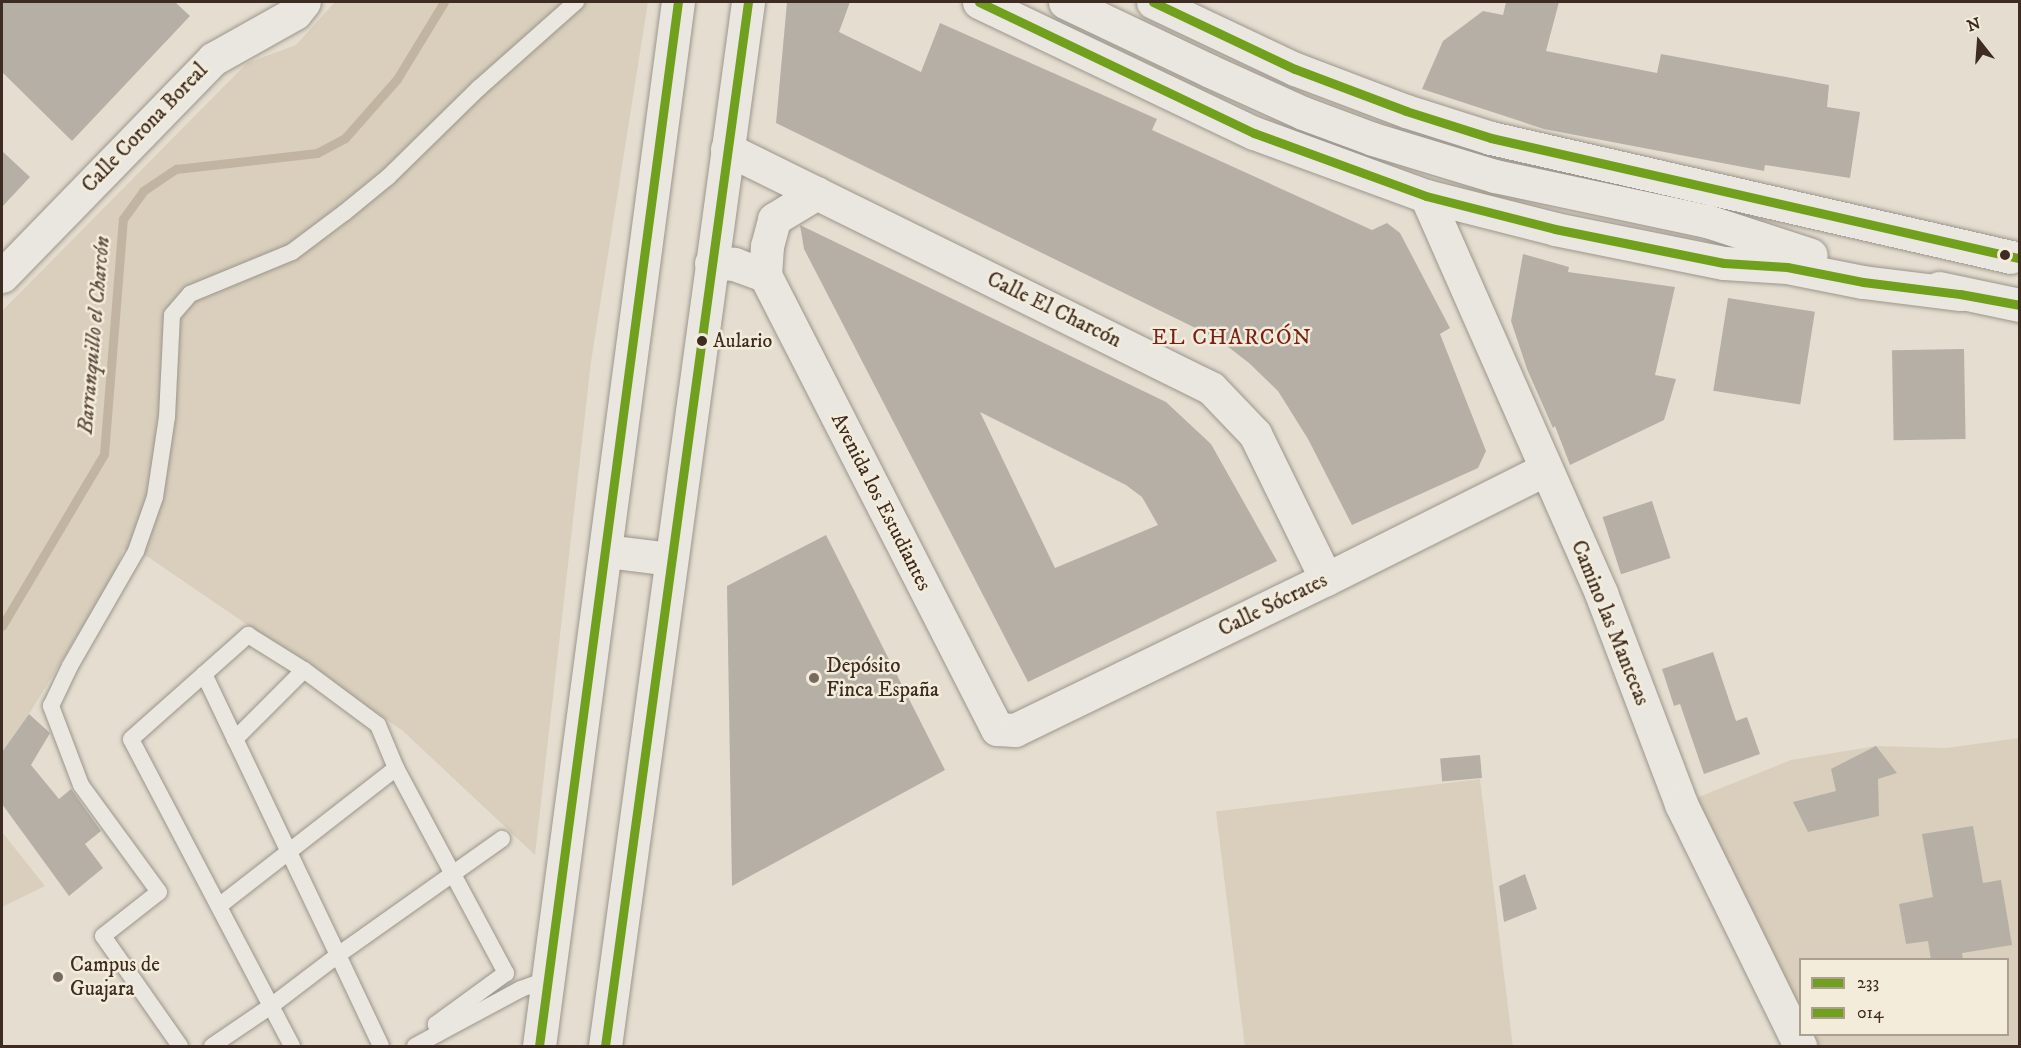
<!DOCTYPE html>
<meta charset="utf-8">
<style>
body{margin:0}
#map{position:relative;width:2021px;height:1048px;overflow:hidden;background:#e5ded0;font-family:"IM FELL DW Pica",serif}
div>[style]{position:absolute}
.green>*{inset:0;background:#d9cfbc;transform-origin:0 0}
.stream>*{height:9px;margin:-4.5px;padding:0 4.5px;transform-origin:4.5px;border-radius:4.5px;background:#c1b5a2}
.building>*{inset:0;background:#b5afa6;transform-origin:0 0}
.roads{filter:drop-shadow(0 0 2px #9c958c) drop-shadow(0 0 2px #9c958c)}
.service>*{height:16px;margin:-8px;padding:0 8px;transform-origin:8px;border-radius:8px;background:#eae7e0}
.minor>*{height:33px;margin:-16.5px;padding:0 16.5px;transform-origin:16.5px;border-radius:16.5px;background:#eae7e0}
.tertiary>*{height:33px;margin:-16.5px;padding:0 16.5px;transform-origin:16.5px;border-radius:16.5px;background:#eae7e0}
.secondary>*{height:33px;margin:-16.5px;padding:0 16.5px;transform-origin:16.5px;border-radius:16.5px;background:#eae7e0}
.bus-1>*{height:9px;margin:-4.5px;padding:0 4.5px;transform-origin:4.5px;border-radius:4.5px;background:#70a01e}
.bus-2>*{height:9px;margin:-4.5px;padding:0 4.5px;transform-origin:4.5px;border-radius:4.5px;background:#70a01c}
.dots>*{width:16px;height:16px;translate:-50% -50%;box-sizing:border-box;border:3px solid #f3ecdb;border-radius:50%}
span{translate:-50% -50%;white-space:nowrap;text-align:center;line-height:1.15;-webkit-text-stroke:5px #f3ecdb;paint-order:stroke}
.bus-label{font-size:20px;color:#3e2b21}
.left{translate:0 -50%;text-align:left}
.street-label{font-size:21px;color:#3e2b21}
.poi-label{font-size:21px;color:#3e2b21}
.water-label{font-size:22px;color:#614f42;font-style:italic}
.neighbourhood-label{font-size:22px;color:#7a1f14;letter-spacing:1.5px}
.frame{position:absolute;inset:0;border:3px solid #3e2b21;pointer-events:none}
.legend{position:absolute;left:1799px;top:958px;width:210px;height:78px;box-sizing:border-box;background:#f3ecdb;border:2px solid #ab9f91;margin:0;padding:8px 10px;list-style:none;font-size:18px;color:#3e2b21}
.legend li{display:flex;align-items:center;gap:12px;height:30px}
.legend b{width:30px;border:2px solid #ab9f91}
.north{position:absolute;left:1949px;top:12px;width:60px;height:60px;-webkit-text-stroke:4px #f3ecdb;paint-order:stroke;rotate:343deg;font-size:16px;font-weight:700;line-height:24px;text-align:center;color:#3e2b21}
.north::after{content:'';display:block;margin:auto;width:21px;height:27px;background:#3e2b21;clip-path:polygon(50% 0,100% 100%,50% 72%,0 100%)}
</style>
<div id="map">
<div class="green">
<i style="clip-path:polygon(335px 2px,648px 2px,591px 362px,535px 855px,403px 731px,148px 557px,123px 549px,116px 573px,29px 714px,2px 752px,2px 311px,247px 63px,296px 45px)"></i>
<i style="clip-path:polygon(evenodd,2019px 738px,2019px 1046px,1800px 1046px,1681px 804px,1791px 760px,1876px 746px,1946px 748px,2019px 738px,1800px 960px,2008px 960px,2008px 1034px,1800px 1034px,1800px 960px)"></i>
<i style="left:1480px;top:779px;width:269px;height:266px;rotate:83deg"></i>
<i style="clip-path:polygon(2px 832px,45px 886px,2px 907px)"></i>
</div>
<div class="stream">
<i style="left:2px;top:626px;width:200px;rotate:-59.3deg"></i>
<i style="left:104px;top:454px;width:236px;rotate:-85.4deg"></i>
<i style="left:123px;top:219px;width:34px;rotate:-54deg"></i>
<i style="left:143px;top:191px;width:40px;rotate:-34deg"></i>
<i style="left:176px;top:169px;width:142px;rotate:-6.5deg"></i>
<i style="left:317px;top:153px;width:32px;rotate:-28deg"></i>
<i style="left:345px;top:138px;width:79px;rotate:-48.6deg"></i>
<i style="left:397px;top:79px;width:90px;rotate:-58.6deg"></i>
</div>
<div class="building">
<i style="clip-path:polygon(2px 2px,175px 2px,190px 16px,72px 141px,2px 72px)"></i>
<i style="clip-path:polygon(787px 2px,850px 2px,839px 32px,921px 72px,940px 23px,1157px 119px,1152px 130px,1372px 230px,1387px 223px,1400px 233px,1450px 328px,1440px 334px,1486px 451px,1478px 468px,1352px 525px,1308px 439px,1278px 391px,1249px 363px,1218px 339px,776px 123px)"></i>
<i style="clip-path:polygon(1506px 2px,1559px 2px,1546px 51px,1657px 73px,1661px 54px,1829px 85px,1827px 107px,1860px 112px,1850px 178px,1765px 165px,1764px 171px,1544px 129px,1422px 89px,1443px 41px,1483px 11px,1503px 15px)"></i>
<i style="clip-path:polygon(2px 151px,30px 177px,2px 207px)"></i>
<i style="clip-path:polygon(evenodd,800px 225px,1166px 402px,1211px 444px,1277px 561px,1028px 682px,804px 249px,800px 225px,980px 412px,1126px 485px,1142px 497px,1158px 525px,1055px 568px,980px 412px)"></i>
<i style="clip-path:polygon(1523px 254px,1569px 267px,1568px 272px,1675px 287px,1655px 375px,1676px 379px,1664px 420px,1570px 465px,1555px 426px,1553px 428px,1527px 369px,1511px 321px)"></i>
<i style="left:1728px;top:298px;width:88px;height:94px;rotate:9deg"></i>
<i style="left:1964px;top:349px;width:90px;height:72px;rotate:89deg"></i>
<i style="left:1652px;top:501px;width:60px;height:52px;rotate:72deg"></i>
<i style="clip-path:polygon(826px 535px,945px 770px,732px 886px,727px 586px)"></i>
<i style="clip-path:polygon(1713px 652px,1736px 721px,1747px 717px,1760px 754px,1704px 774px,1680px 704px,1674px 706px,1662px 669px)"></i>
<i style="clip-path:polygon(29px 714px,50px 733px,31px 765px,59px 799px,71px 789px,101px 831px,85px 844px,103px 868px,69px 896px,2px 804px,2px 752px)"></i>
<i style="clip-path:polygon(1876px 746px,1897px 773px,1878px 779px,1879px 816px,1808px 832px,1793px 802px,1836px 791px,1831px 769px)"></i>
<i style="left:1480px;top:755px;width:23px;height:40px;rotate:85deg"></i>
<i style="clip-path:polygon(1973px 826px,1983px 883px,2001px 880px,2012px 945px,1962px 953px,1963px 960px,1931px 960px,1928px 941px,1906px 944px,1899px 904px,1933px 897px,1922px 834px)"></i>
<i style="clip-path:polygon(1525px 874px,1537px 909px,1504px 922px,1499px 886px)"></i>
</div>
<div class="roads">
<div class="service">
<i style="left:248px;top:635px;width:66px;rotate:32deg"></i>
<i style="left:304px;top:670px;width:98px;rotate:135deg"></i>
<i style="left:235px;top:739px;width:239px;rotate:64.5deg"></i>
<i style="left:338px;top:955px;width:84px;rotate:142.7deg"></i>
<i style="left:271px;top:1006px;width:301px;rotate:-117.7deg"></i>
<i style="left:131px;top:739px;width:157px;rotate:-41.6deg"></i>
<i style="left:304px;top:670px;width:92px;rotate:36.6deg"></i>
<i style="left:378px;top:725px;width:47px;rotate:67.3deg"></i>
<i style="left:396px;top:768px;width:233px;rotate:61.8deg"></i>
<i style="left:506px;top:973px;width:87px;rotate:143.9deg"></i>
<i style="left:436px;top:1024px;width:10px;rotate:79deg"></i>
<i style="left:204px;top:674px;width:72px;rotate:64.5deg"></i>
<i style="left:219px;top:906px;width:224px;rotate:-37.9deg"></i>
<i style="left:180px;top:1046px;width:134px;rotate:-125deg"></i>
<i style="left:103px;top:936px;width:71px;rotate:-38.2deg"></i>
<i style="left:159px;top:892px;width:132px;rotate:-126.1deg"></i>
<i style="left:81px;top:785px;width:85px;rotate:-110.8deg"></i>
<i style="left:51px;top:706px;width:44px;rotate:-64.6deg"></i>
<i style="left:70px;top:666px;width:133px;rotate:-60.1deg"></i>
<i style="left:136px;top:551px;width:57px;rotate:-70.6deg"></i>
<i style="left:155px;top:497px;width:81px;rotate:-81.5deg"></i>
<i style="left:167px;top:417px;width:102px;rotate:-87.2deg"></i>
<i style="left:172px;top:315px;width:28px;rotate:-49deg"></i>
<i style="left:190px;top:294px;width:110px;rotate:-22.4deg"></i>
<i style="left:292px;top:252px;width:65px;rotate:-36.9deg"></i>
<i style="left:344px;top:213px;width:57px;rotate:-39.3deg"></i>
<i style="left:388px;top:177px;width:127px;rotate:-44.4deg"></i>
<i style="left:479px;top:88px;width:130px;rotate:-41.6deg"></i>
<i style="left:212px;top:1046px;width:71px;rotate:-34.1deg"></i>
<i style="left:271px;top:1006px;width:45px;rotate:62.3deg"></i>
<i style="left:381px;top:1046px;width:101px;rotate:-115.3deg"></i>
<i style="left:338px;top:955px;width:201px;rotate:-35.3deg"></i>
<i style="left:415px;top:1046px;width:120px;rotate:-28.3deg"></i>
<i style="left:521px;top:989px;width:30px;rotate:-20deg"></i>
</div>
<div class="minor">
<i style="left:727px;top:149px;width:540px;rotate:26.28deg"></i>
<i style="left:1211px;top:388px;width:64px;rotate:46.3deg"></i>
<i style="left:1255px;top:434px;width:161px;rotate:63.9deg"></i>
<i style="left:1426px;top:196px;width:434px;rotate:66.2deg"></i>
<i style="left:1601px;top:593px;width:226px;rotate:69.2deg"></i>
<i style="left:1681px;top:804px;width:270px;rotate:63.8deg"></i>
<i style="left:711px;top:263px;width:23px;rotate:2deg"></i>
<i style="left:734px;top:264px;width:33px;rotate:20deg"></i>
<i style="left:765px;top:275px;width:510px;rotate:62.93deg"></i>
<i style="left:997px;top:729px;width:18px;rotate:3deg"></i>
<i style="left:1015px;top:730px;width:346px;rotate:-25.9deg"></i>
<i style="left:1326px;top:579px;width:246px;rotate:-26.6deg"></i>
<i style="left:765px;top:275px;width:29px;rotate:-86deg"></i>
<i style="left:767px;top:246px;width:28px;rotate:-75deg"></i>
<i style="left:774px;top:219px;width:50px;rotate:-31.2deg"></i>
<i style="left:2px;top:276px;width:303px;rotate:-45.8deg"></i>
<i style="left:213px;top:59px;width:94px;rotate:-29.3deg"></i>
<i style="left:295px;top:13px;width:14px;rotate:-51deg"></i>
</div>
<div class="tertiary">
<i style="left:606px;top:551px;width:64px;rotate:7.1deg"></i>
<i style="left:539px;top:1046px;width:1053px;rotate:-82.42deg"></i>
<i style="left:605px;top:1046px;width:1054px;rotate:-82.2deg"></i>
</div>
<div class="secondary">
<i style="left:979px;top:2px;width:305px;rotate:25.5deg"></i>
<i style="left:1254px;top:133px;width:183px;rotate:20.1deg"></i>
<i style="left:1426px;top:196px;width:133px;rotate:14.3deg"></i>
<i style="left:1555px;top:229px;width:172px;rotate:11.4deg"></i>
<i style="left:1724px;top:263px;width:63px;rotate:3.6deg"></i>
<i style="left:1787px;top:267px;width:77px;rotate:11.2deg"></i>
<i style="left:1863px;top:282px;width:98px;rotate:7.1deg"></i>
<i style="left:1065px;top:2px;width:161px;rotate:25.4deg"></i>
<i style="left:1210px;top:71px;width:102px;rotate:24.3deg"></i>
<i style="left:1303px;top:113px;width:75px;rotate:20.4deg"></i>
<i style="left:1373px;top:139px;width:127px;rotate:16.9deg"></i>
<i style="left:1495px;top:176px;width:217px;rotate:12deg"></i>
<i style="left:1707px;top:221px;width:109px;rotate:18.1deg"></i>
<i style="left:1153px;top:2px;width:157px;rotate:25.3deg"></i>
<i style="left:1295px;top:69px;width:119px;rotate:20.7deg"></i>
<i style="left:1406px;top:111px;width:89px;rotate:17.6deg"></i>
<i style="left:1491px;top:138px;width:533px;rotate:12.89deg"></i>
<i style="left:1939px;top:288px;width:83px;rotate:11.9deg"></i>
</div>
</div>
<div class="bus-1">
<i style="left:539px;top:1046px;width:1053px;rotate:-82.42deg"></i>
<i style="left:605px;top:1046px;width:1054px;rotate:-82.2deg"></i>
</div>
<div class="bus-2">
<i style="left:979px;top:2px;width:305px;rotate:25.5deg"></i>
<i style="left:1254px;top:133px;width:183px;rotate:20.1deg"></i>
<i style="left:1426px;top:196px;width:133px;rotate:14.3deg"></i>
<i style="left:1555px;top:229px;width:172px;rotate:11.4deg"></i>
<i style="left:1724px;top:263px;width:63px;rotate:3.6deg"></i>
<i style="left:1787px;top:267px;width:77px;rotate:11.2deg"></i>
<i style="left:1863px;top:282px;width:98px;rotate:7.1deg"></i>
<i style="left:1960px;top:294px;width:61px;rotate:10.4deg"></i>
<i style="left:1153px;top:2px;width:157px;rotate:25.3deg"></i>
<i style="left:1295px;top:69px;width:119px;rotate:20.7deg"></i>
<i style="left:1406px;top:111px;width:89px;rotate:17.6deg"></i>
<i style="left:1491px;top:138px;width:540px;rotate:12.83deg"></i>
</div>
<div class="dots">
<i style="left:2005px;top:255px;background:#3e2b21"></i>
<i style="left:702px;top:341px;background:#3e2b21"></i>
<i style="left:814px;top:678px;background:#786a5e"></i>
<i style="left:58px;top:977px;background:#786a5e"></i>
</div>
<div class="bus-label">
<span class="left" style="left:713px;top:341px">Aulario</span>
</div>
<div class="street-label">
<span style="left:145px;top:128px;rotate:-46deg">Calle Corona Boreal</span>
<span style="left:1054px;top:310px;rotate:26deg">Calle El Charcón</span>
<span style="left:881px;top:502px;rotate:63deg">Avenida los Estudiantes</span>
<span style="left:1273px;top:605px;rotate:-26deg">Calle Sócrates</span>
<span style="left:1610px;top:623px;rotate:68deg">Camino las Mantecas</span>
</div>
<div class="poi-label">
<span class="left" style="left:826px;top:678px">Depósito<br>Finca España</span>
<span class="left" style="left:70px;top:977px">Campus de<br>Guajara</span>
</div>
<div class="water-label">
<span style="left:94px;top:335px;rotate:-85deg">Barranquillo el Charcón</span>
</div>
<div class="neighbourhood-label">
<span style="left:1232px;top:338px">EL CHARCÓN</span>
</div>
<div class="frame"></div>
<ul class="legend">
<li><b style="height:8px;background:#70a01e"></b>233</li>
<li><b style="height:8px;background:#70a01c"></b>014</li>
</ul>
<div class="north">N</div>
</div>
